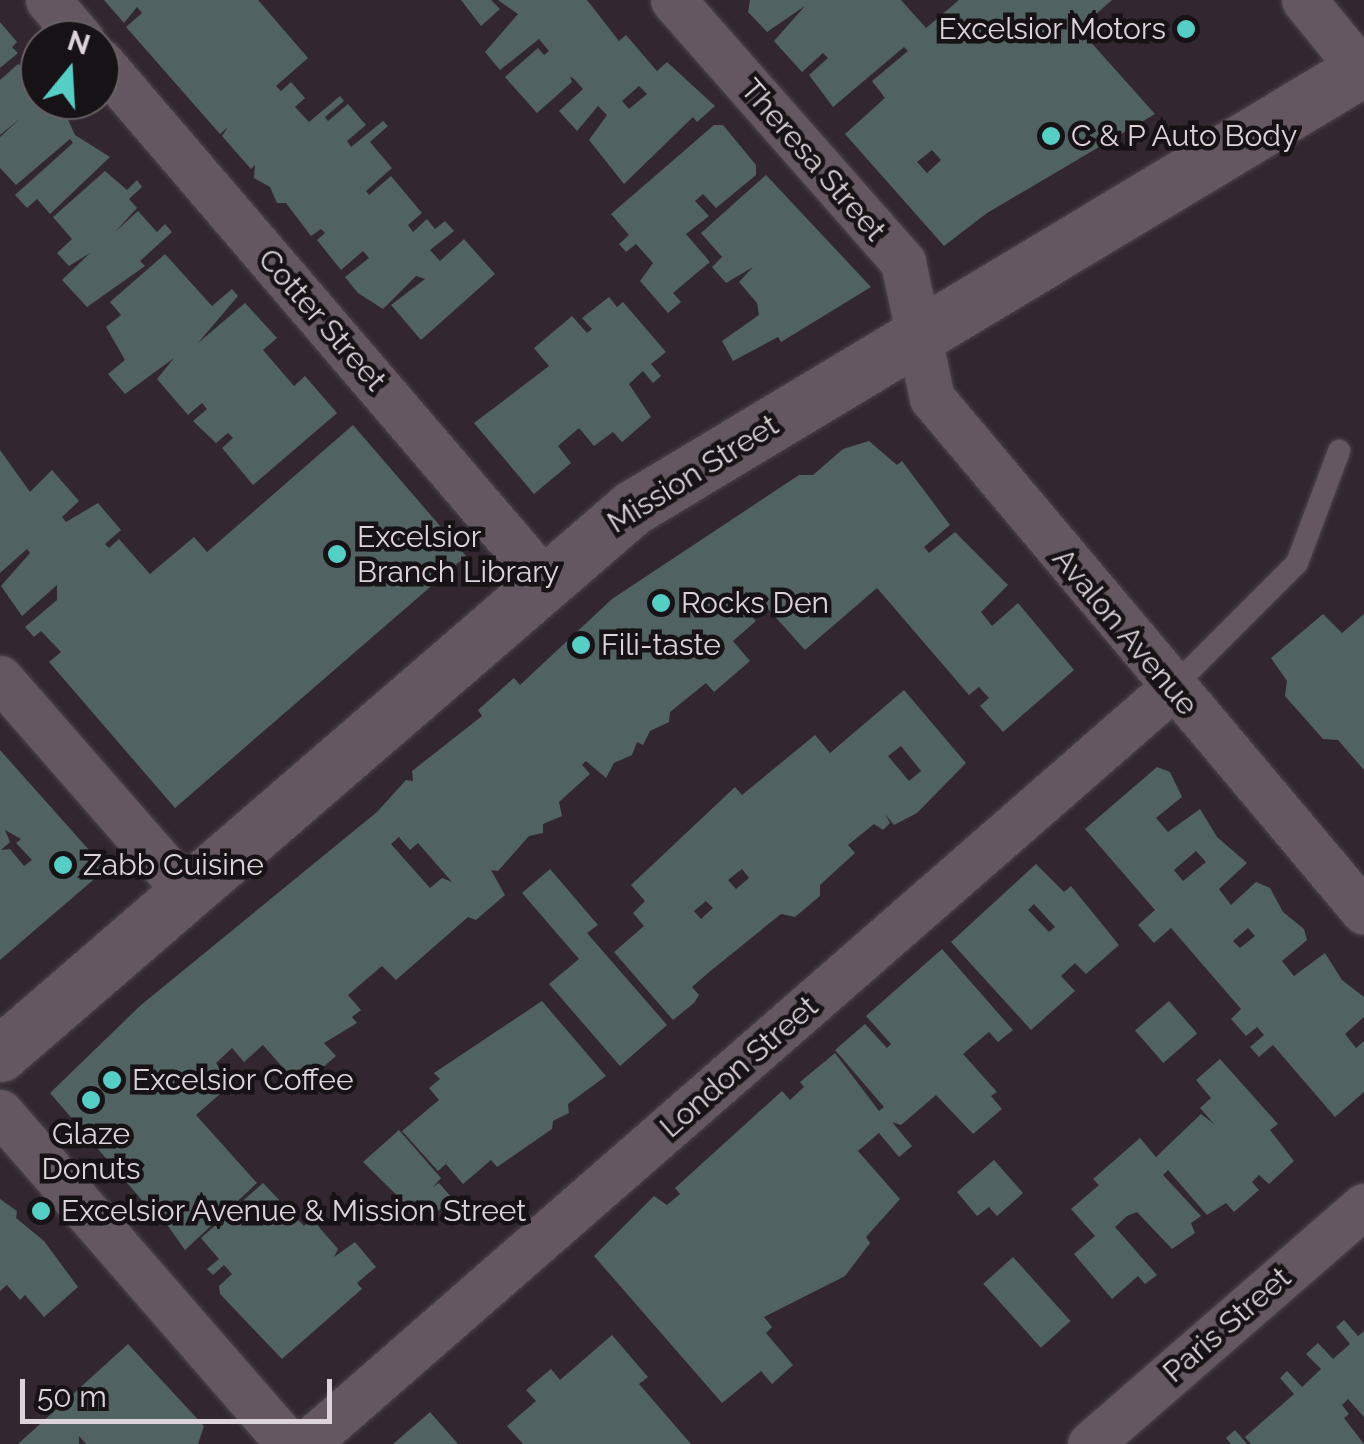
<!DOCTYPE html>
<style>
body{margin:0}
#map{position:relative;width:1364px;height:1444px;overflow:hidden;background:#322730;font-family:Raleway,sans-serif}
div>[style]{position:absolute}
.building>*{inset:0;background:#506261;transform-origin:0 0}
.roads{filter:drop-shadow(0 0 2px #4c434a) drop-shadow(0 0 2px #4c434a)}
.service>*{height:22px;margin:-11px;padding:0 11px;transform-origin:11px;border-radius:11px;background:#645761}
.minor>*{height:45px;margin:-22.5px;padding:0 22.5px;transform-origin:22.5px;border-radius:22.5px;background:#645761}
.secondary>*{height:55px;margin:-27.5px;padding:0 27.5px;transform-origin:27.5px;border-radius:27.5px;background:#645761}
.dots>*{width:28px;height:28px;translate:-50% -50%;box-sizing:border-box;border:5px solid #171216;border-radius:50%}
span{translate:-50% -50%;white-space:nowrap;text-align:center;line-height:1.15;-webkit-text-stroke:9px #171216;paint-order:stroke}
.poi-label{font-size:30px;color:#dcd4da}
.right{translate:-100% -50%;text-align:right}
.left{translate:0 -50%;text-align:left}
.street-label{font-size:30px;color:#dcd4da}
.north{position:absolute;left:20px;top:20px;width:100px;height:100px;box-sizing:border-box;background:#171216;border:2px solid #666064;border-radius:50%;rotate:18deg;font-size:28px;font-weight:700;line-height:40px;text-align:center;color:#dcd4da}
.north::after{content:'';display:block;margin:auto;width:35px;height:45px;background:#55cec6;clip-path:polygon(50% 0,100% 100%,50% 72%,0 100%)}
.scale{position:absolute;left:20px;top:1379px;width:312px;height:45px;box-sizing:border-box;border:5px solid #dcd4da;border-top:0;padding-left:12px;font-size:30px;line-height:35px;white-space:nowrap;color:#dcd4da;-webkit-text-stroke:8px #171216;paint-order:stroke}
</style>
<div id="map">
<div class="building">
<i style="clip-path:polygon(104px 0,258px 0,308px 58px,276px 86px,281px 91px,291px 82px,305px 98px,295px 107px,309px 122px,340px 96px,344px 101px,325px 117px,328px 121px,348px 104px,366px 125px,347px 141px,351px 147px,383px 121px,388px 126px,370px 142px,392px 168px,366px 191px,369px 195px,391px 176px,422px 213px,408px 225px,413px 232px,427px 219px,435px 229px,445px 221px,454px 231px,430px 250px,440px 261px,464px 239px,495px 274px,421px 340px,391px 305px,425px 279px,416px 276px,383px 309px,358px 293px,345px 277px,369px 258px,363px 251px,341px 270px,317px 240px,325px 233px,321px 229px,311px 236px,286px 203px,277px 203px,270px 187px,254px 178px,255px 165px,251px 169px,222px 136px,228px 127px,220px 134px,126px 27px,142px 13px,137px 7px,124px 23px)"></i>
<i style="clip-path:polygon(461px 0,491px 0,500px 9px,481px 26px)"></i>
<i style="clip-path:polygon(evenodd,498px 0,587px 0,619px 41px,626px 35px,657px 71px,667px 62px,715px 106px,697px 122px,693px 117px,624px 184px,589px 140px,607px 115px,598px 106px,577px 131px,559px 111px,583px 89px,575px 80px,570px 76px,572px 82px,537px 113px,505px 77px,538px 48px,544px 55px,549px 51px,539px 39px,500px 70px,485px 52px,518px 14px,498px 0,639px 86px,647px 94px,629px 109px,622px 101px,639px 86px)"></i>
<i style="clip-path:polygon(evenodd,750px 0,901px 0,926px 28px,959px 0,1112px 0,1079px 29px,1155px 114px,987px 213px,944px 246px,845px 134px,885px 98px,872px 81px,908px 51px,904px 47px,833px 107px,809px 75px,828px 58px,823px 53px,802px 72px,774px 41px,805px 6px,767px 32px,748px 12px,750px 0,932px 150px,941px 160px,927px 173px,917px 162px,932px 150px)"></i>
<i style="clip-path:polygon(0 22px,17px 42px,12px 47px,18px 53px,0 68px)"></i>
<i style="clip-path:polygon(18px 64px,40px 80px,40px 100px,64px 111px,75px 135px,110px 157px,50px 214px,37px 199px,27px 208px,15px 195px,73px 143px,70px 139px,16px 185px,0 168px,0 137px,21px 118px,0 135px,0 80px)"></i>
<i style="clip-path:polygon(714px 125px,723px 125px,756px 165px,756px 175px,716px 208px,703px 194px,695px 201px,709px 216px,686px 234px,710px 262px,673px 293px,681px 302px,668px 313px,640px 281px,653px 263px,636px 244px,626px 252px,619px 244px,629px 235px,611px 214px)"></i>
<i style="clip-path:polygon(105px 171px,127px 190px,137px 180px,142px 187px,129px 199px,137px 208px,115px 232px,138px 211px,157px 232px,165px 224px,172px 232px,140px 261px,145px 266px,87px 307px,62px 280px,90px 253px,69px 266px,57px 253px,72px 239px,53px 217px)"></i>
<i style="clip-path:polygon(766px 175px,871px 287px,781px 342px,778px 337px,733px 361px,722px 341px,759px 315px,757px 303px,739px 282px,753px 267px,726px 283px,712px 267px,722px 257px,701px 233px)"></i>
<i style="clip-path:polygon(165px 254px,212px 306px,232px 289px,238px 296px,198px 343px,245px 303px,277px 338px,263px 350px,294px 386px,305px 376px,337px 413px,253px 485px,222px 448px,233px 438px,228px 433px,216px 443px,193px 421px,207px 409px,202px 403px,188px 415px,157px 379px,174px 358px,125px 394px,108px 374px,125px 360px,106px 327px,121px 315px,110px 302px)"></i>
<i style="clip-path:polygon(609px 297px,617px 307px,623px 302px,666px 352px,651px 364px,661px 376px,653px 383px,643px 371px,629px 384px,651px 417px,622px 442px,613px 432px,594px 446px,579px 428px,558px 446px,571px 463px,534px 494px,474px 423px,549px 366px,534px 348px,572px 316px,587px 333px,592px 329px,582px 318px)"></i>
<i style="clip-path:polygon(353px 425px,466px 556px,175px 808px,49px 662px,61px 652px,41px 631px,34px 637px,25px 627px,57px 600px,57px 585px,22px 616px,1px 586px,30px 553px,27px 549px,0 573px,0 450px,30px 492px,52px 470px,79px 501px,62px 517px,66px 522px,98px 503px,121px 530px,105px 544px,109px 548px,119px 539px,150px 574px,194px 537px,207px 552px)"></i>
<i style="clip-path:polygon(evenodd,869px 441px,897px 465px,902px 461px,950px 525px,924px 547px,929px 553px,955px 532px,1008px 585px,981px 612px,992px 626px,1018px 603px,1074px 670px,1003px 732px,980px 706px,989px 698px,979px 687px,969px 695px,877px 588px,805px 650px,762px 602px,749px 613px,756px 621px,733px 641px,750px 661px,714px 692px,706px 683px,670px 712px,669px 722px,650px 731px,643px 745px,637px 742px,632px 755px,614px 763px,606px 778px,586px 761px,582px 765px,590px 774px,559px 802px,562px 816px,543px 824px,543px 833px,529px 836px,498px 871px,491px 870px,505px 895px,476px 920px,468px 917px,396px 980px,382px 966px,348px 995px,361px 1010px,352px 1017px,357px 1023px,324px 1043px,336px 1056px,300px 1087px,263px 1045px,244px 1062px,232px 1048px,216px 1063px,229px 1086px,196px 1115px,257px 1183px,185px 1250px,156px 1209px,152px 1212px,50px 1093px,141px 1005px,377px 812px,406px 780px,413px 781px,412px 771px,482px 716px,478px 710px,514px 678px,520px 685px,612px 599px,799px 475px,813px 475px,843px 449px,869px 441px,399px 837px,410px 850px,418px 843px,452px 882px,442px 878px,430px 888px,391px 844px,399px 837px)"></i>
<i style="clip-path:polygon(1323px 614px,1342px 633px,1364px 614px,1364px 770px,1338px 740px,1323px 739px,1285px 696px,1287px 681px,1271px 658px)"></i>
<i style="clip-path:polygon(evenodd,904px 690px,966px 763px,917px 813px,894px 825px,885px 814px,890px 823px,883px 830px,874px 824px,848px 845px,855px 853px,820px 885px,820px 896px,795px 917px,781px 914px,708px 973px,692px 987px,699px 995px,694px 1003px,673px 1020px,614px 952px,644px 926px,633px 913px,645px 901px,631px 885px,735px 787px,742px 795px,815px 735px,830px 753px,904px 690px,901px 746px,921px 771px,909px 781px,888px 756px,901px 746px,904px 690px,742px 869px,749px 878px,736px 889px,728px 880px,742px 869px,904px 690px,706px 901px,713px 908px,701px 919px,694px 911px,706px 901px)"></i>
<i style="clip-path:polygon(evenodd,0 750px,106px 869px,0 960px,0 750px,5px 830px,21px 839px,16px 843px,32px 860px,24px 866px,10px 849px,1px 850px,10px 842px,5px 830px)"></i>
<i style="clip-path:polygon(evenodd,1157px 767px,1170px 772px,1182px 797px,1156px 818px,1168px 832px,1200px 809px,1217px 837px,1247px 863px,1219px 889px,1231px 905px,1256px 882px,1270px 888px,1283px 912px,1304px 929px,1307px 940px,1282px 961px,1294px 976px,1325px 953px,1342px 980px,1364px 997px,1364px 1017px,1345px 1034px,1356px 1048px,1364px 1041px,1364px 1092px,1335px 1117px,1273px 1045px,1259px 1057px,1250px 1047px,1264px 1035px,1257px 1027px,1246px 1036px,1231px 1019px,1241px 1009px,1171px 928px,1154px 943px,1138px 925px,1155px 910px,1085px 829px,1157px 767px,1196px 851px,1206px 862px,1183px 881px,1174px 870px,1196px 851px,1157px 767px,1248px 928px,1255px 936px,1240px 948px,1233px 941px,1248px 928px)"></i>
<i style="clip-path:polygon(evenodd,1036px 864px,1064px 892px,1071px 886px,1119px 945px,1086px 974px,1075px 963px,1061px 976px,1075px 991px,1031px 1030px,951px 942px,1036px 864px,1034px 904px,1055px 927px,1049px 932px,1028px 910px,1034px 904px)"></i>
<i style="clip-path:polygon(550px 869px,598px 925px,587px 933px,667px 1025px,620px 1066px,549px 984px,579px 959px,522px 893px)"></i>
<i style="clip-path:polygon(942px 949px,1013px 1030px,998px 1042px,989px 1032px,963px 1054px,997px 1092px,991px 1096px,1002px 1109px,973px 1134px,936px 1095px,901px 1125px,892px 1122px,912px 1146px,899px 1157px,879px 1133px,858px 1151px,900px 1199px,866px 1237px,870px 1243px,845px 1276px,764px 1317px,772px 1327px,766px 1333px,793px 1365px,772px 1384px,761px 1371px,722px 1403px,594px 1256px,654px 1196px,667px 1205px,680px 1194px,675px 1188px,782px 1091px,790px 1100px,804px 1087px,800px 1082px,835px 1053px,879px 1111px,884px 1107px,835px 1050px,865px 1024px,887px 1048px,891px 1044px,866px 1016px)"></i>
<i style="clip-path:polygon(542px 1001px,606px 1076px,568px 1104px,569px 1113px,553px 1121px,552px 1129px,497px 1167px,491px 1160px,463px 1184px,446px 1164px,438px 1171px,402px 1131px,439px 1100px,429px 1088px,440px 1079px,434px 1073px)"></i>
<i style="left:1169px;top:1001px;width:43px;height:45px;rotate:49deg"></i>
<i style="clip-path:polygon(1220px 1059px,1278px 1124px,1270px 1130px,1294px 1161px,1269px 1184px,1259px 1175px,1252px 1182px,1259px 1190px,1234px 1212px,1226px 1203px,1207px 1215px,1168px 1170px,1163px 1175px,1201px 1216px,1191px 1223px,1195px 1233px,1172px 1249px,1137px 1212px,1127px 1216px,1115px 1227px,1157px 1275px,1145px 1284px,1138px 1276px,1112px 1299px,1074px 1254px,1095px 1236px,1071px 1209px,1099px 1185px,1093px 1179px,1140px 1138px,1156px 1157px,1201px 1114px,1214px 1124px,1200px 1108px,1211px 1098px,1196px 1080px)"></i>
<i style="clip-path:polygon(399px 1130px,441px 1178px,433px 1187px,439px 1183px,452px 1198px,425px 1223px,363px 1162px)"></i>
<i style="clip-path:polygon(994px 1160px,1023px 1193px,997px 1216px,989px 1207px,977px 1216px,957px 1192px)"></i>
<i style="clip-path:polygon(263px 1183px,304px 1226px,312px 1219px,338px 1249px,334px 1257px,355px 1242px,376px 1267px,357px 1283px,362px 1289px,282px 1359px,220px 1294px,219px 1286px,232px 1274px,224px 1265px,213px 1275px,207px 1269px,219px 1259px,201px 1238px)"></i>
<i style="clip-path:polygon(0 1199px,17px 1211px,16px 1218px,44px 1241px,78px 1287px,44px 1317px,25px 1295px,20px 1300px,7px 1285px,0 1291px)"></i>
<i style="left:1013px;top:1257px;width:86px;height:40px;rotate:48deg"></i>
<i style="clip-path:polygon(1344px 1320px,1358px 1336px,1364px 1331px,1364px 1417px,1348px 1399px,1342px 1405px,1349px 1414px,1344px 1418px,1364px 1444px,1251px 1444px,1245px 1437px,1294px 1394px,1280px 1378px,1287px 1371px,1302px 1387px,1321px 1369px,1306px 1354px,1318px 1343px,1333px 1359px,1350px 1344px,1336px 1327px)"></i>
<i style="clip-path:polygon(612px 1335px,648px 1377px,639px 1384px,691px 1444px,523px 1444px,507px 1426px,536px 1401px,526px 1390px,551px 1369px,560px 1380px)"></i>
<i style="clip-path:polygon(128px 1344px,204px 1426px,198px 1444px,86px 1444px,79px 1436px,79px 1444px,18px 1444px)"></i>
<i style="clip-path:polygon(430px 1412px,458px 1444px,393px 1444px)"></i>
<i style="clip-path:polygon(1235px 1430px,1247px 1444px,1231px 1444px,1226px 1438px)"></i>
</div>
<div class="roads">
<div class="service">
<i style="left:1171px;top:689px;width:178px;rotate:-45deg"></i>
<i style="left:1297px;top:563px;width:120px;rotate:-69.4deg"></i>
</div>
<div class="minor">
<i style="left:48px;top:0;width:52px;rotate:49.6deg"></i>
<i style="left:673px;top:0;width:349px;rotate:48.7deg"></i>
<i style="left:903px;top:262px;width:139px;rotate:78deg"></i>
<i style="left:932px;top:398px;width:671px;rotate:49.95deg"></i>
<i style="left:1304px;top:0;width:90px;rotate:50.8deg"></i>
<i style="left:100px;top:61px;width:682px;rotate:49.46deg"></i>
<i style="left:0;top:678px;width:283px;rotate:48.9deg"></i>
<i style="left:0;top:1112px;width:440px;rotate:49deg"></i>
<i style="left:306px;top:1444px;width:1148px;rotate:-41.12deg"></i>
<i style="left:1090px;top:1444px;width:363px;rotate:-41deg"></i>
</div>
<div class="secondary">
<i style="left:0;top:1054px;width:835px;rotate:-40.82deg"></i>
<i style="left:632px;top:508px;width:854px;rotate:-31.01deg"></i>
</div>
</div>
<div class="dots">
<i style="left:1186px;top:29px;background:#55cec6"></i>
<i style="left:1051px;top:136px;background:#55cec6"></i>
<i style="left:337px;top:554px;background:#55cec6"></i>
<i style="left:661px;top:603px;background:#55cec6"></i>
<i style="left:581px;top:645px;background:#55cec6"></i>
<i style="left:63px;top:865px;background:#55cec6"></i>
<i style="left:112px;top:1080px;background:#55cec6"></i>
<i style="left:91px;top:1100px;background:#55cec6"></i>
<i style="left:41px;top:1211px;background:#55cec6"></i>
</div>
<div class="poi-label">
<span class="right" style="left:1166px;top:29px">Excelsior Motors</span>
<span class="left" style="left:1071px;top:136px">C &amp; P Auto Body</span>
<span class="left" style="left:357px;top:554px">Excelsior<br>Branch Library</span>
<span class="left" style="left:681px;top:603px">Rocks Den</span>
<span class="left" style="left:601px;top:645px">Fili-taste</span>
<span class="left" style="left:83px;top:865px">Zabb Cuisine</span>
<span class="left" style="left:132px;top:1080px">Excelsior Coffee</span>
<span style="left:91px;top:1151px">Glaze<br>Donuts</span>
<span class="left" style="left:61px;top:1211px">Excelsior Avenue &amp; Mission Street</span>
</div>
<div class="street-label">
<span style="left:813px;top:160px;rotate:49deg">Theresa Street</span>
<span style="left:322px;top:320px;rotate:49deg">Cotter Street</span>
<span style="left:693px;top:474px;rotate:-32deg">Mission Street</span>
<span style="left:1125px;top:632px;rotate:50deg">Avalon Avenue</span>
<span style="left:739px;top:1067px;rotate:-41deg">London Street</span>
<span style="left:1227px;top:1325px;rotate:-41deg">Paris Street</span>
</div>
<div class="north">N</div>
<div class="scale">50 m</div>
</div>
